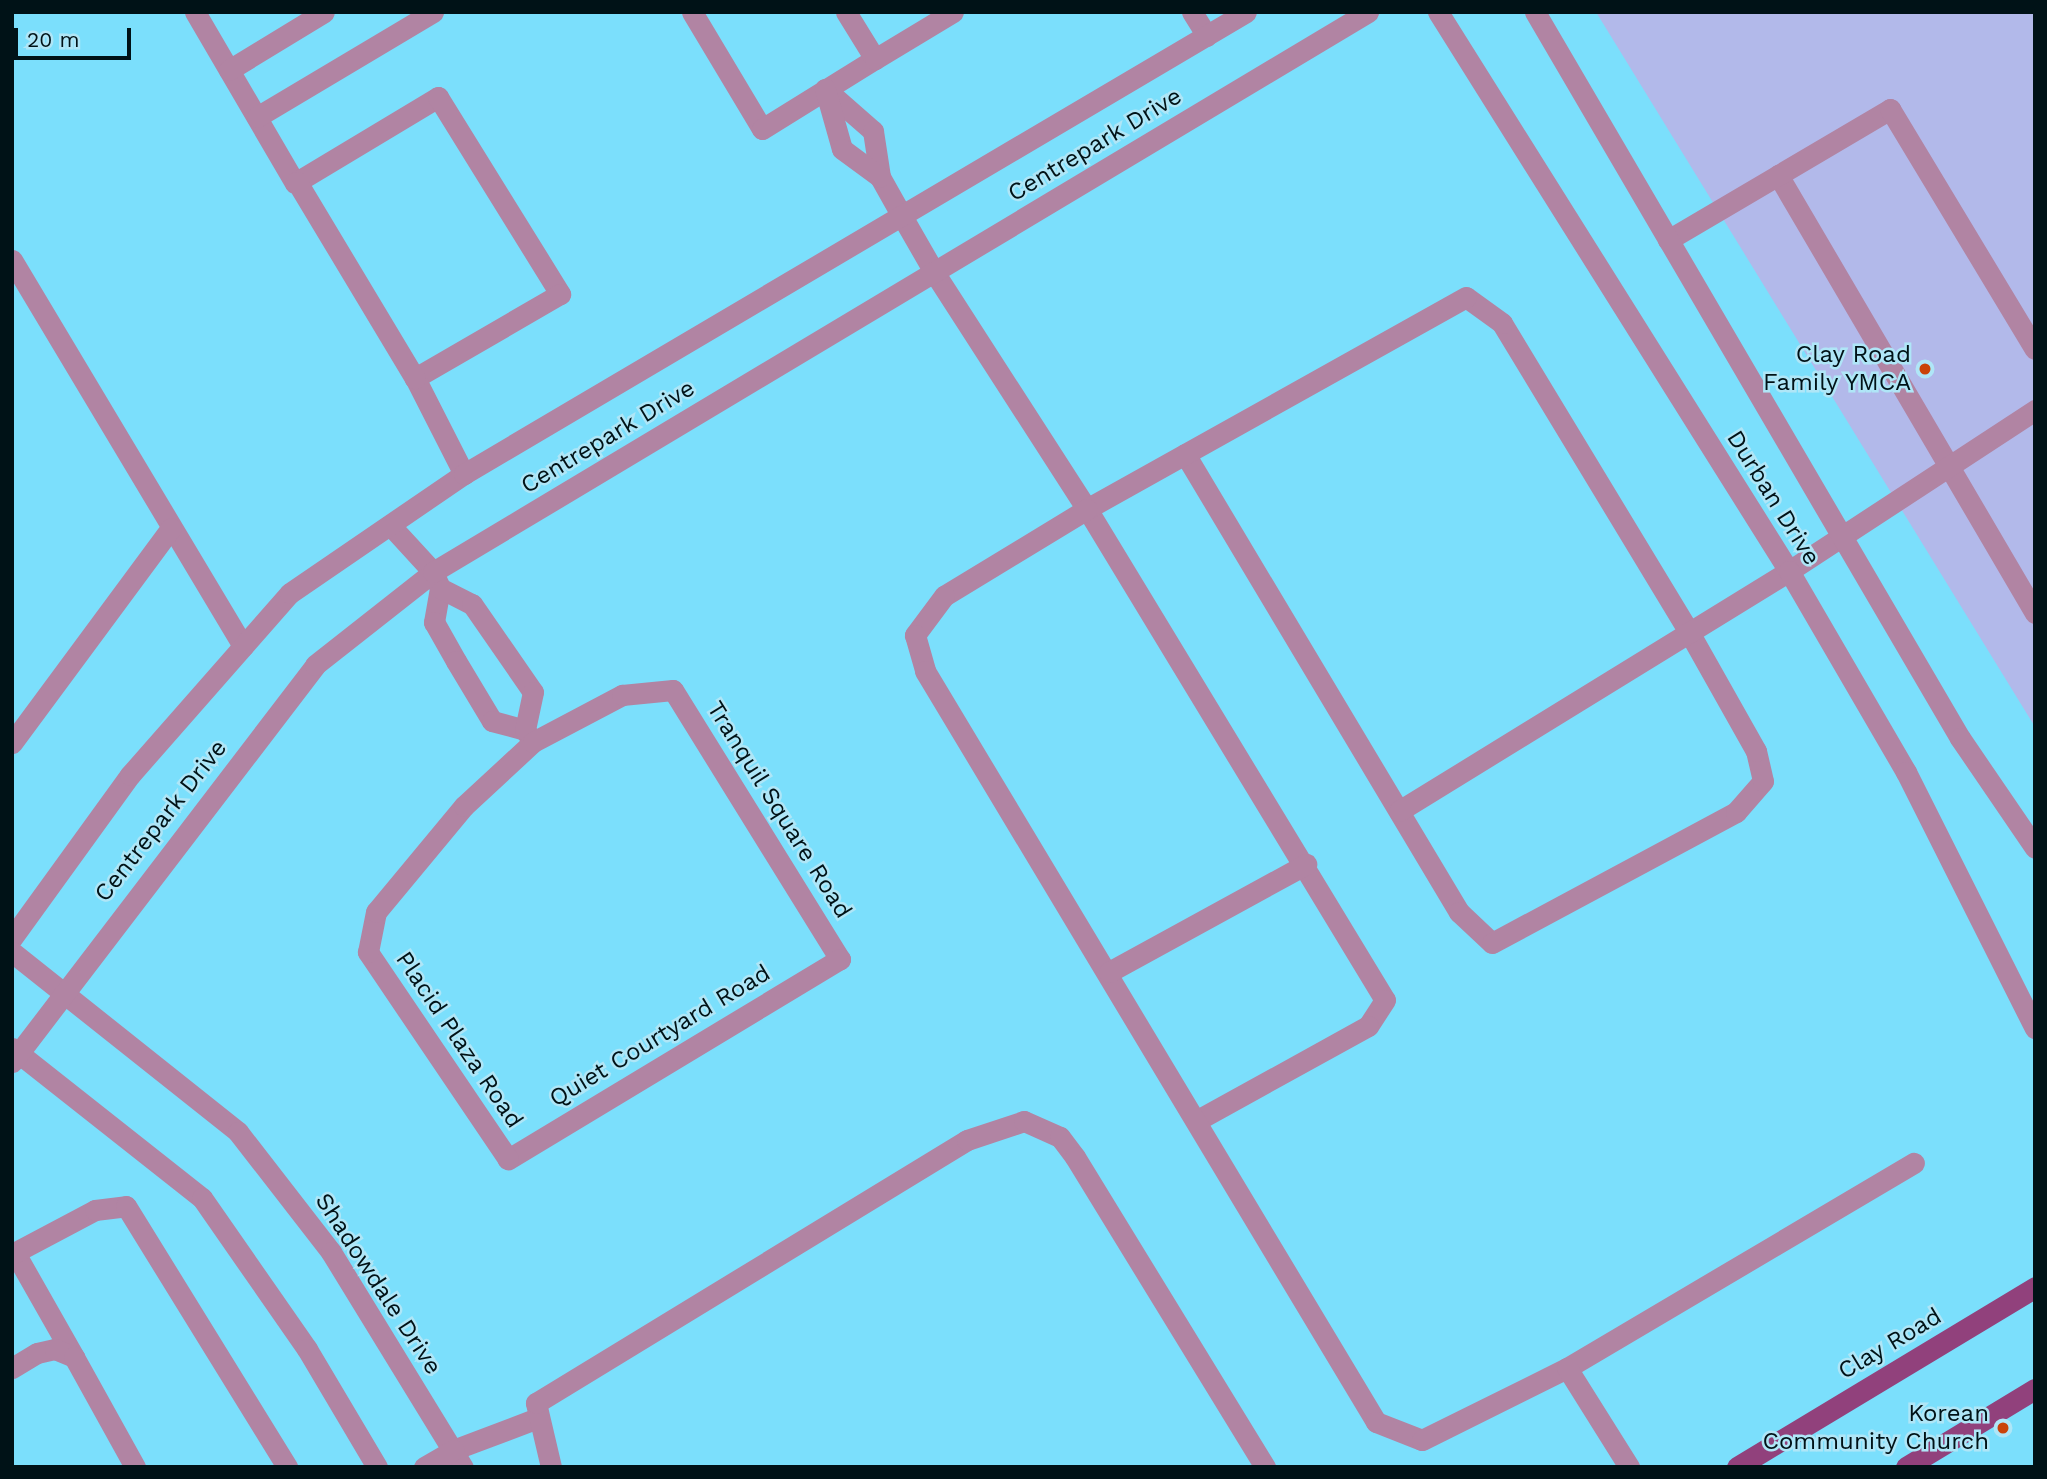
<!DOCTYPE html>
<style>
body{margin:0}
#map{position:relative;width:2047px;height:1479px;overflow:hidden;background:#7bdffc;font-family:"Work Sans",sans-serif}
div>[style]{position:absolute}
.green>*{inset:0;background:#b2b9ea}
.service>*{height:21px;margin:-10.5px;padding:0 10.5px;transform-origin:10.5px;border-radius:10.5px;background:#b184a3}
.minor>*{height:21px;margin:-10.5px;padding:0 10.5px;transform-origin:10.5px;border-radius:10.5px;background:#b184a3}
.tertiary>*{height:21px;margin:-10.5px;padding:0 10.5px;transform-origin:10.5px;border-radius:10.5px;background:#b184a3}
.primary>*{height:21px;margin:-10.5px;padding:0 10.5px;transform-origin:10.5px;border-radius:10.5px;background:#91417c}
.dots>*{width:19px;height:19px;translate:-50% -50%;box-sizing:border-box;border:4px solid #afe6f7;border-radius:50%}
span{translate:-50% -50%;white-space:nowrap;text-align:center;line-height:1.15;-webkit-text-stroke:5px #afe6f7;paint-order:stroke}
.street-label{font-size:24px;color:#001217}
.poi-label{font-size:24px;color:#001217}
.right{translate:-100% -50%;text-align:right}
.frame{position:absolute;inset:0;border:14px solid #001217;pointer-events:none}
.scale{position:absolute;left:14px;top:28px;width:117px;height:32px;box-sizing:border-box;border:4px solid #001217;border-top:0;padding-left:9px;font-size:21px;line-height:24px;white-space:nowrap;color:#001217;-webkit-text-stroke:5px #afe6f7;paint-order:stroke}
</style>
<div id="map">
<div class="green">
<i style="clip-path:polygon(1596px 12px,2035px 12px,2035px 727px)"></i>
</div>
<div class="service">
<i style="left:195px;top:12px;width:198px;rotate:59.7deg"></i>
<i style="left:295px;top:183px;width:167px;rotate:-31deg"></i>
<i style="left:438px;top:97px;width:232px;rotate:58.2deg"></i>
<i style="left:560px;top:294px;width:168px;rotate:149.9deg"></i>
<i style="left:415px;top:378px;width:108px;rotate:63deg"></i>
<i style="left:692px;top:12px;width:136px;rotate:59.1deg"></i>
<i style="left:762px;top:129px;width:133px;rotate:-31.8deg"></i>
<i style="left:875px;top:59px;width:55px;rotate:-121.7deg"></i>
<i style="left:1192px;top:12px;width:28px;rotate:58deg"></i>
<i style="left:875px;top:59px;width:91px;rotate:-31.1deg"></i>
<i style="left:229px;top:70px;width:111px;rotate:-31.4deg"></i>
<i style="left:825px;top:89px;width:64px;rotate:41.2deg"></i>
<i style="left:873px;top:131px;width:47px;rotate:81.3deg"></i>
<i style="left:880px;top:177px;width:47px;rotate:60.7deg"></i>
<i style="left:825px;top:89px;width:62px;rotate:74.2deg"></i>
<i style="left:842px;top:149px;width:47px;rotate:36.4deg"></i>
<i style="left:257px;top:117px;width:205px;rotate:-30.8deg"></i>
<i style="left:1778px;top:175px;width:508px;rotate:59.6deg"></i>
<i style="left:297px;top:182px;width:229px;rotate:59deg"></i>
<i style="left:1668px;top:240px;width:258px;rotate:-30.5deg"></i>
<i style="left:1890px;top:109px;width:280px;rotate:58.9deg"></i>
<i style="left:12px;top:260px;width:450px;rotate:59.1deg"></i>
<i style="left:934px;top:272px;width:282px;rotate:57.2deg"></i>
<i style="left:1087px;top:509px;width:574px;rotate:58.75deg"></i>
<i style="left:1385px;top:1000px;width:31px;rotate:123deg"></i>
<i style="left:1368px;top:1026px;width:194px;rotate:151.1deg"></i>
<i style="left:1185px;top:454px;width:534px;rotate:59.11deg"></i>
<i style="left:1459px;top:912px;width:45px;rotate:43.2deg"></i>
<i style="left:1492px;top:943px;width:277px;rotate:-28.2deg"></i>
<i style="left:1736px;top:812px;width:41px;rotate:-48.9deg"></i>
<i style="left:1763px;top:781px;width:31px;rotate:-103deg"></i>
<i style="left:1756px;top:751px;width:137px;rotate:-119.4deg"></i>
<i style="left:1689px;top:632px;width:361px;rotate:-121.2deg"></i>
<i style="left:1502px;top:323px;width:44px;rotate:-144.2deg"></i>
<i style="left:1466px;top:297px;width:434px;rotate:150.8deg"></i>
<i style="left:1087px;top:509px;width:167px;rotate:148.7deg"></i>
<i style="left:944px;top:596px;width:49px;rotate:126.6deg"></i>
<i style="left:915px;top:635px;width:37px;rotate:74deg"></i>
<i style="left:925px;top:671px;width:876px;rotate:59.01deg"></i>
<i style="left:1376px;top:1422px;width:49px;rotate:21.4deg"></i>
<i style="left:1422px;top:1440px;width:162px;rotate:-26.4deg"></i>
<i style="left:1567px;top:1368px;width:403px;rotate:-30.6deg"></i>
<i style="left:12px;top:743px;width:267px;rotate:-53.5deg"></i>
<i style="left:1399px;top:811px;width:458px;rotate:-31.6deg"></i>
<i style="left:1789px;top:571px;width:294px;rotate:-33.2deg"></i>
<i style="left:1109px;top:972px;width:225px;rotate:-28.7deg"></i>
<i style="left:15px;top:1253px;width:120px;rotate:60.4deg"></i>
<i style="left:12px;top:1254px;width:94px;rotate:-27.9deg"></i>
<i style="left:95px;top:1210px;width:31px;rotate:-7deg"></i>
<i style="left:126px;top:1206px;width:307px;rotate:58.3deg"></i>
<i style="left:12px;top:1368px;width:29px;rotate:-31deg"></i>
<i style="left:37px;top:1353px;width:18px;rotate:-13deg"></i>
<i style="left:55px;top:1349px;width:21px;rotate:23deg"></i>
<i style="left:74px;top:1357px;width:126px;rotate:61deg"></i>
<i style="left:1567px;top:1368px;width:117px;rotate:57.9deg"></i>
<i style="left:453px;top:1450px;width:88px;rotate:-20.7deg"></i>
<i style="left:551px;top:1467px;width:66px;rotate:-103.2deg"></i>
<i style="left:536px;top:1403px;width:505px;rotate:-31.39deg"></i>
<i style="left:967px;top:1140px;width:60px;rotate:-18.4deg"></i>
<i style="left:1024px;top:1121px;width:39px;rotate:24deg"></i>
<i style="left:1060px;top:1137px;width:25px;rotate:53deg"></i>
<i style="left:1075px;top:1157px;width:364px;rotate:58.5deg"></i>
</div>
<div class="minor">
<i style="left:433px;top:572px;width:17px;rotate:66deg"></i>
<i style="left:440px;top:588px;width:35px;rotate:100deg"></i>
<i style="left:434px;top:622px;width:45px;rotate:60.6deg"></i>
<i style="left:456px;top:661px;width:70px;rotate:59deg"></i>
<i style="left:492px;top:721px;width:34px;rotate:15deg"></i>
<i style="left:525px;top:730px;width:14px;rotate:56deg"></i>
<i style="left:440px;top:588px;width:36px;rotate:27deg"></i>
<i style="left:472px;top:604px;width:107px;rotate:55.3deg"></i>
<i style="left:533px;top:692px;width:39px;rotate:102deg"></i>
<i style="left:673px;top:690px;width:317px;rotate:58.2deg"></i>
<i style="left:840px;top:959px;width:388px;rotate:148.9deg"></i>
<i style="left:508px;top:1159px;width:250px;rotate:-124.1deg"></i>
<i style="left:368px;top:952px;width:41px;rotate:-78.7deg"></i>
<i style="left:376px;top:912px;width:138px;rotate:-50.3deg"></i>
<i style="left:464px;top:806px;width:94px;rotate:-42.8deg"></i>
<i style="left:533px;top:742px;width:101px;rotate:-27.8deg"></i>
<i style="left:622px;top:695px;width:51px;rotate:-5.6deg"></i>
</div>
<div class="tertiary">
<i style="left:1438px;top:12px;width:660px;rotate:57.88deg"></i>
<i style="left:1789px;top:571px;width:233px;rotate:59.8deg"></i>
<i style="left:1906px;top:772px;width:287px;rotate:63.3deg"></i>
<i style="left:1535px;top:12px;width:841px;rotate:59.66deg"></i>
<i style="left:1960px;top:738px;width:133px;rotate:55.7deg"></i>
<i style="left:903px;top:218px;width:62px;rotate:60.1deg"></i>
<i style="left:390px;top:525px;width:64px;rotate:47.5deg"></i>
<i style="left:12px;top:938px;width:201px;rotate:-54.1deg"></i>
<i style="left:130px;top:775px;width:242px;rotate:-48.7deg"></i>
<i style="left:290px;top:593px;width:211px;rotate:-34.4deg"></i>
<i style="left:464px;top:474px;width:908px;rotate:-30.57deg"></i>
<i style="left:12px;top:952px;width:289px;rotate:38.5deg"></i>
<i style="left:238px;top:1132px;width:152px;rotate:52.2deg"></i>
<i style="left:331px;top:1252px;width:252px;rotate:58.5deg"></i>
<i style="left:12px;top:1048px;width:242px;rotate:38.3deg"></i>
<i style="left:202px;top:1198px;width:184px;rotate:55.2deg"></i>
<i style="left:307px;top:1349px;width:137px;rotate:59.3deg"></i>
<i style="left:12px;top:1062px;width:499px;rotate:-52.6deg"></i>
<i style="left:315px;top:665px;width:150px;rotate:-38.2deg"></i>
<i style="left:433px;top:572px;width:1090px;rotate:-30.92deg"></i>
<i style="left:424px;top:1467px;width:34px;rotate:-30deg"></i>
</div>
<div class="primary">
<i style="left:1737px;top:1467px;width:348px;rotate:-31.1deg"></i>
<i style="left:1906px;top:1467px;width:151px;rotate:-31.2deg"></i>
</div>
<div class="dots">
<i style="left:1925px;top:369px;background:#ca4309"></i>
<i style="left:2003px;top:1428px;background:#ca4309"></i>
</div>
<div class="street-label">
<span style="left:1095px;top:145px;rotate:-31deg">Centrepark Drive</span>
<span style="left:608px;top:437px;rotate:-31deg">Centrepark Drive</span>
<span style="left:1773px;top:498px;rotate:58deg">Durban Drive</span>
<span style="left:779px;top:810px;rotate:58deg">Tranquil Square Road</span>
<span style="left:161px;top:821px;rotate:-52deg">Centrepark Drive</span>
<span style="left:660px;top:1036px;rotate:-31deg">Quiet Courtyard Road</span>
<span style="left:459px;top:1040px;rotate:56deg">Placid Plaza Road</span>
<span style="left:378px;top:1284px;rotate:57deg">Shadowdale Drive</span>
<span style="left:1890px;top:1344px;rotate:-31deg">Clay Road</span>
</div>
<div class="poi-label">
<span class="right" style="left:1911px;top:369px">Clay Road<br>Family YMCA</span>
<span class="right" style="left:1989px;top:1428px">Korean<br>Community Church</span>
</div>
<div class="frame"></div>
<div class="scale">20 m</div>
</div>
